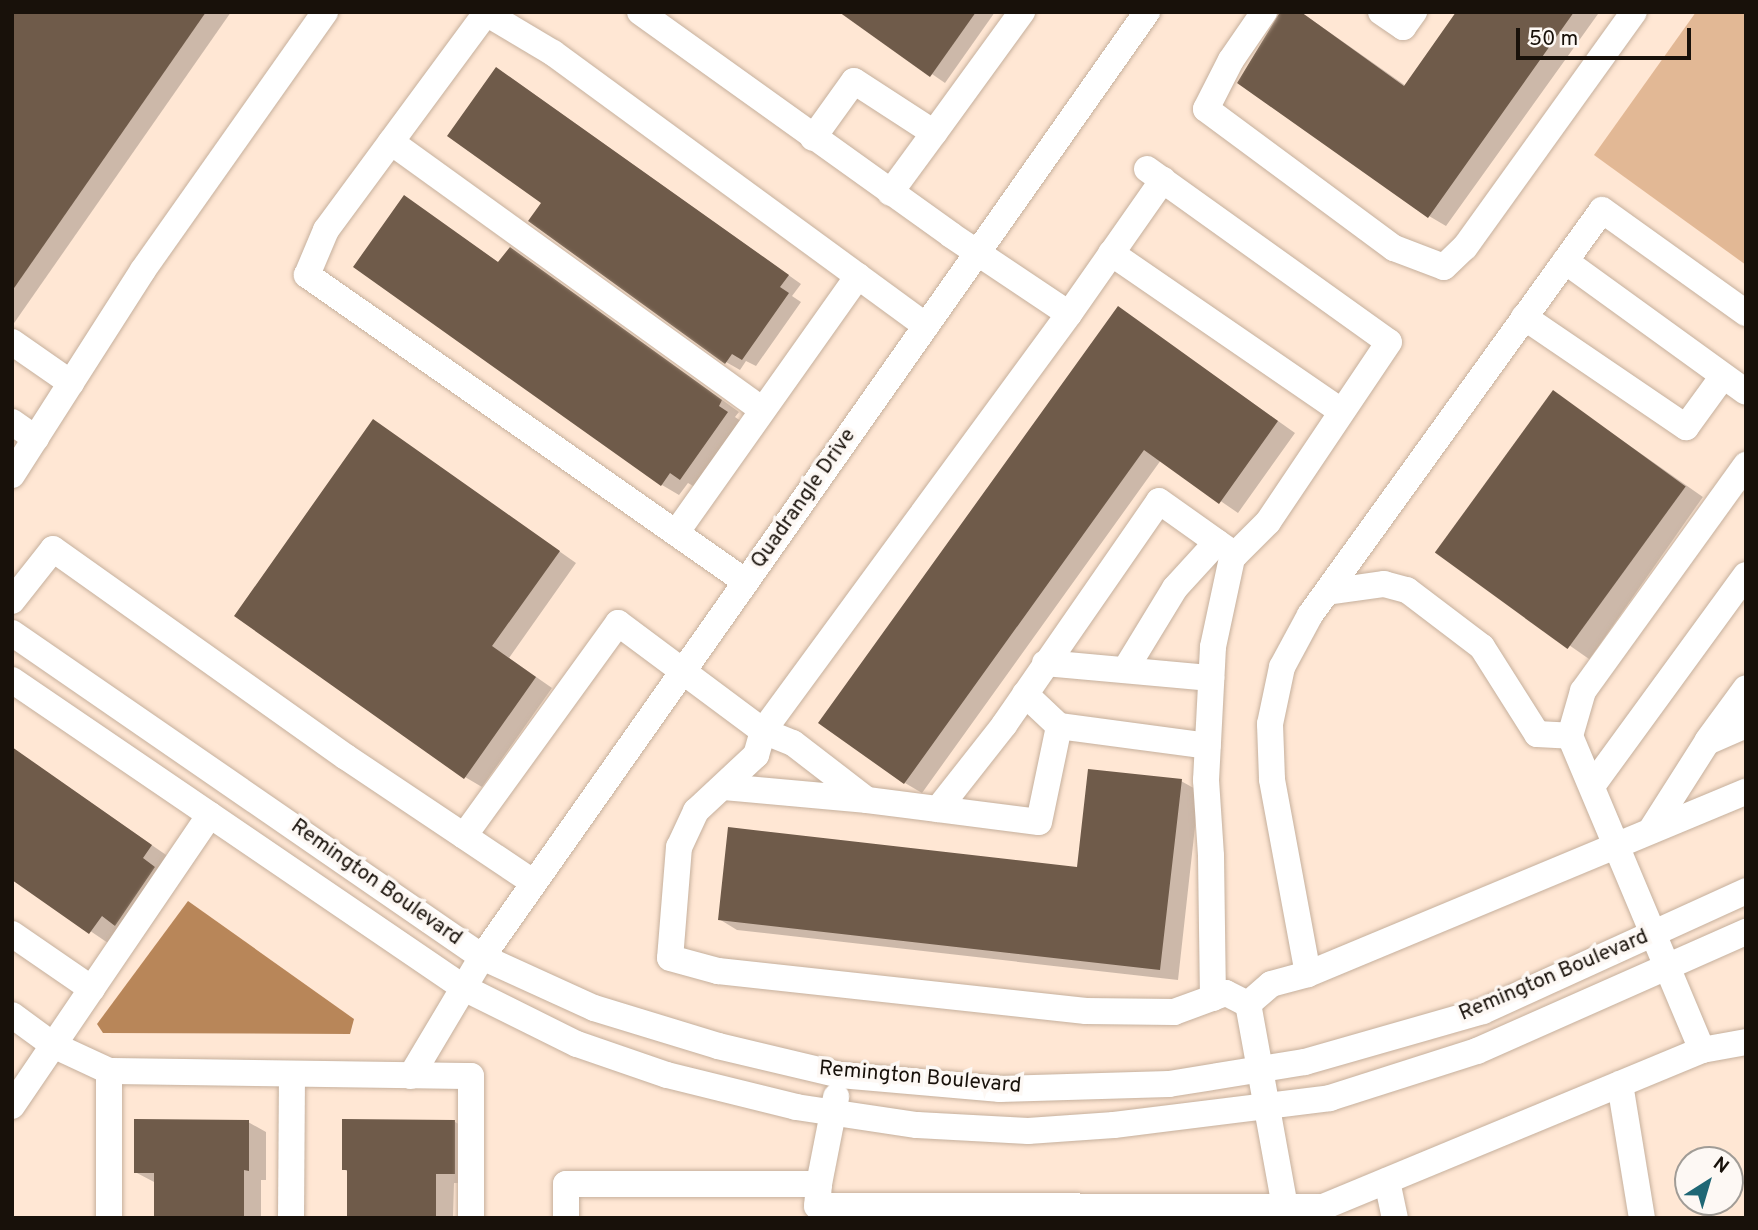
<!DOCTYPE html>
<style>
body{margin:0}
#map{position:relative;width:1758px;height:1230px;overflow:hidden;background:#ffe7d4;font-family:Overpass,sans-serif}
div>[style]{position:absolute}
.green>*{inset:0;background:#e2b895}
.water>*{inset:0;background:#b88659}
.shadow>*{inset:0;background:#0003;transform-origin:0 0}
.building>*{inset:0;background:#6f5b4a;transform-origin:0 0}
.roads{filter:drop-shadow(0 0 2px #c6b09d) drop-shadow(0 0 2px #c6b09d)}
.minor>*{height:26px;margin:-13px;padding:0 13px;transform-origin:13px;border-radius:13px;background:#fff}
span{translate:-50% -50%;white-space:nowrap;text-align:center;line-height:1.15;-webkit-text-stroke:7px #fdf8f4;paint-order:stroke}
.street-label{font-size:21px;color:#18110a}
.frame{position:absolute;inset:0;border:14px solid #18110a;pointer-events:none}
.north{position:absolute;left:1674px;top:1146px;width:70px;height:70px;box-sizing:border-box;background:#fdf8f4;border:2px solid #a19c96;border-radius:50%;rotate:37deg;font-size:19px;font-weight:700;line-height:28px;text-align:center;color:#18110a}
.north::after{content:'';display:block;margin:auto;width:24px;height:32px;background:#1f6775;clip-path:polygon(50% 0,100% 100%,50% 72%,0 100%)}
.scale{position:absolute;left:1516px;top:28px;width:175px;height:32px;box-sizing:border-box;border:4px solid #18110a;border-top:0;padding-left:9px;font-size:21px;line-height:24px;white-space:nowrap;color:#18110a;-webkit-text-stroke:5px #fdf8f4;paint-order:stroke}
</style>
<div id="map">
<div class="green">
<i style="clip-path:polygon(1696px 12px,1746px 12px,1746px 265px,1594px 155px)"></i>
</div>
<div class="water">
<i style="clip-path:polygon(188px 901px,354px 1019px,350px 1034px,103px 1033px,97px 1024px)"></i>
</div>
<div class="shadow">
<i style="clip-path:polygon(12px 12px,231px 12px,12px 326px)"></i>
<i style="clip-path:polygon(842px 12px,995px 12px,945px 83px)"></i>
<i style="clip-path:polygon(1458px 12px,1598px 14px,1446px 226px,1429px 216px,1305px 15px,1406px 86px)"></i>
<i style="clip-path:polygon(510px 77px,801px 284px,792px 296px,801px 302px,756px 366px,746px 361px,740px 370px,726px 362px,530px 221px,544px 202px)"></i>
<i style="clip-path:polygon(405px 197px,499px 263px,510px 249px,528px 260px,739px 412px,735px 417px,745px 424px,698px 489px,688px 483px,679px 495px,662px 485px)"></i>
<i style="clip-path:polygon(1119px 308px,1295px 433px,1238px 513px,1161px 460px,922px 793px,905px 783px)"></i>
<i style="left:1553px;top:392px;width:183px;height:198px;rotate:35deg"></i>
<i style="clip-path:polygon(374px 421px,576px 563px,509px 658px,552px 688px,482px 787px,465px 777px)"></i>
<i style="clip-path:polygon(12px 748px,169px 857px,108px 943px,12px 878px)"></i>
<i style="clip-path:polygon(1181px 781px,1199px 791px,1178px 980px,737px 930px,719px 919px,1079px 869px)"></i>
<i style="clip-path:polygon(248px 1122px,266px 1132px,266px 1180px,261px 1180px,261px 1218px,156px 1218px,156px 1183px,135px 1172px)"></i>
<i style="clip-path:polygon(455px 1122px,473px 1132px,473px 1183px,454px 1183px,453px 1218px,348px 1218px,348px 1172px,344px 1169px)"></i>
</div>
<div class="building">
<i style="clip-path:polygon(12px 12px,206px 12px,12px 291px)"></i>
<i style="clip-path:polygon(839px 12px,976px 12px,930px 77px)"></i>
<i style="clip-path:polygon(1280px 12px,1301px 12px,1404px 86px,1456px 12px,1574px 12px,1428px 218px,1237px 83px)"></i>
<i style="clip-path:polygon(496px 67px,789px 275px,780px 287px,789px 293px,742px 360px,732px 354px,725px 364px,528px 221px,541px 203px,447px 136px)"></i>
<i style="clip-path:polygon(404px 195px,498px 262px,510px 247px,722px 400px,719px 406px,728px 412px,680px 480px,670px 473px,661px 486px,353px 267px)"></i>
<i style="clip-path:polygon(1118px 306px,1278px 421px,1219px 504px,1144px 450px,904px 784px,818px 723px)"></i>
<i style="left:1553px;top:390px;width:164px;height:201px;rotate:36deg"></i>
<i style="clip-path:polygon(373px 419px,560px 551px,492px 646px,536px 677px,464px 779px,234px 616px)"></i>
<i style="clip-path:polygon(12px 747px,152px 845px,143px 858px,155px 867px,115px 926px,102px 916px,89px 934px,12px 880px)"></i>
<i style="clip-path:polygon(1088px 769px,1182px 779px,1160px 970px,718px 920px,728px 827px,1077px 867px)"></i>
<i style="clip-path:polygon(134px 1119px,249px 1120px,249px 1171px,244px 1170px,244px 1218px,154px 1218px,154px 1173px,134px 1173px)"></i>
<i style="clip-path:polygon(342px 1119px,455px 1120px,455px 1174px,436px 1174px,436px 1218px,347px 1218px,347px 1170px,342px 1170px)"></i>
</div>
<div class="roads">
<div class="minor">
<i style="left:640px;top:12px;width:383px;rotate:35.6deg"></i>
<i style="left:951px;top:235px;width:142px;rotate:33.8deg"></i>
<i style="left:1069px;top:314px;width:164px;rotate:-55deg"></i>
<i style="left:1264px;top:12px;width:58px;rotate:124.5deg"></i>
<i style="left:1231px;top:60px;width:55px;rotate:117deg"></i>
<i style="left:1206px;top:109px;width:234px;rotate:36.5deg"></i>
<i style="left:1394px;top:248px;width:53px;rotate:20.8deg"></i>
<i style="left:1444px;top:267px;width:29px;rotate:-44deg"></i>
<i style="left:1465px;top:247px;width:289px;rotate:-54.3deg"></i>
<i style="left:1381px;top:12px;width:27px;rotate:34deg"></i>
<i style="left:1403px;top:27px;width:19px;rotate:-54deg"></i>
<i style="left:934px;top:133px;width:150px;rotate:-54deg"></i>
<i style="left:813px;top:138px;width:70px;rotate:-54.3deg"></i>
<i style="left:854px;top:81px;width:95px;rotate:33deg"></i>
<i style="left:934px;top:133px;width:74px;rotate:126.3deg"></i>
<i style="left:391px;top:142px;width:458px;rotate:35.8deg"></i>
<i style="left:1147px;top:169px;width:297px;rotate:35.6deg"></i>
<i style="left:1389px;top:342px;width:217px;rotate:123.9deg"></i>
<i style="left:1268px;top:522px;width:51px;rotate:135deg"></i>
<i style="left:1232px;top:558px;width:91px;rotate:102.1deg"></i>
<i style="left:1213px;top:647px;width:133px;rotate:93deg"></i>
<i style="left:1206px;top:780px;width:76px;rotate:86.2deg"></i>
<i style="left:1211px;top:856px;width:142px;rotate:89.2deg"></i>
<i style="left:1111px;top:253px;width:279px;rotate:34.5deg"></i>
<i style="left:1565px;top:261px;width:223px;rotate:35.9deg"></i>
<i style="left:1069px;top:314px;width:517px;rotate:126.27deg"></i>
<i style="left:763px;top:731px;width:32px;rotate:22deg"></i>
<i style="left:793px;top:743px;width:93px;rotate:37.6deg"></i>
<i style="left:867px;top:800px;width:173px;rotate:7.3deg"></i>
<i style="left:1039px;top:822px;width:98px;rotate:-78.2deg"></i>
<i style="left:1059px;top:726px;width:150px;rotate:7.6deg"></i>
<i style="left:1524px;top:317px;width:196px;rotate:34.2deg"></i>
<i style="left:1686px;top:427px;width:63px;rotate:-54deg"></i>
<i style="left:12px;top:342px;width:72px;rotate:34.8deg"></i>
<i style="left:12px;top:422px;width:29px;rotate:35deg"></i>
<i style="left:12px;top:475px;width:243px;rotate:-57.4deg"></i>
<i style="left:143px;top:270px;width:316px;rotate:-54.8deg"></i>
<i style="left:676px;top:533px;width:315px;rotate:-54.7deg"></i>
<i style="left:746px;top:582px;width:536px;rotate:-145.03deg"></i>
<i style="left:307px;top:275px;width:49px;rotate:-67.1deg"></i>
<i style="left:326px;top:230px;width:270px;rotate:-53.6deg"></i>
<i style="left:486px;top:13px;width:78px;rotate:30.8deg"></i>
<i style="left:553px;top:53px;width:462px;rotate:36.2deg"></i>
<i style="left:1327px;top:592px;width:58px;rotate:-8deg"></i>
<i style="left:1384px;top:584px;width:24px;rotate:15deg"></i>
<i style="left:1407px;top:590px;width:94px;rotate:37.2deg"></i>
<i style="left:1482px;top:647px;width:103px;rotate:57.7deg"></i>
<i style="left:1537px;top:734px;width:33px;rotate:3deg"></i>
<i style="left:12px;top:601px;width:66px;rotate:-51.7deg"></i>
<i style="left:53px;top:549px;width:359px;rotate:35.4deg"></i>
<i style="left:346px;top:757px;width:226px;rotate:33.8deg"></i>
<i style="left:12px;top:633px;width:571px;rotate:34.58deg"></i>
<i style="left:482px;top:957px;width:123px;rotate:24.5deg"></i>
<i style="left:594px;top:1008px;width:130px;rotate:17deg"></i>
<i style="left:718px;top:1046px;width:125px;rotate:13.4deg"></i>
<i style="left:840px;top:1075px;width:161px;rotate:5deg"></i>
<i style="left:1000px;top:1089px;width:169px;rotate:-1.7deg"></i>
<i style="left:1169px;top:1084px;width:138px;rotate:-9.2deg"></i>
<i style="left:1305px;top:1062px;width:185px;rotate:-16deg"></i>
<i style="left:1483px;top:1011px;width:289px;rotate:-24.5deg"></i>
<i style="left:1045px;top:663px;width:167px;rotate:5.2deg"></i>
<i style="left:1125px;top:670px;width:96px;rotate:-58.6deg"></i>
<i style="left:1175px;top:588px;width:62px;rotate:-47.6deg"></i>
<i style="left:12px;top:680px;width:547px;rotate:34.27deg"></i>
<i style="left:464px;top:988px;width:126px;rotate:26.4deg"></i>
<i style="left:577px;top:1044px;width:95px;rotate:19deg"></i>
<i style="left:667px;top:1075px;width:133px;rotate:13.9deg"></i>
<i style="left:796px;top:1107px;width:122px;rotate:8.5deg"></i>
<i style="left:917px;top:1125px;width:111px;rotate:3.1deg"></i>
<i style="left:1028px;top:1131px;width:86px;rotate:-4deg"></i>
<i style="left:1114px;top:1125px;width:218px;rotate:-7.1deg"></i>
<i style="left:1330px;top:1098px;width:154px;rotate:-17.7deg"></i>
<i style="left:1477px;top:1051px;width:294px;rotate:-23.9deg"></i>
<i style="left:1025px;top:694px;width:47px;rotate:43.3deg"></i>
<i style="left:1708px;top:740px;width:64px;rotate:-53.8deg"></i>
<i style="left:1592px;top:786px;width:261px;rotate:-53.9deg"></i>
<i style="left:724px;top:787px;width:144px;rotate:5.2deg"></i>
<i style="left:938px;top:809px;width:107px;rotate:-51.8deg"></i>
<i style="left:1004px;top:725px;width:272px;rotate:-55.3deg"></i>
<i style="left:1159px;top:501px;width:93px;rotate:35.4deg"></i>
<i style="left:1651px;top:830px;width:104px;rotate:-57.5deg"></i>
<i style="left:1707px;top:742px;width:43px;rotate:-23.6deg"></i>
<i style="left:464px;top:836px;width:263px;rotate:-54.1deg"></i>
<i style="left:618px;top:623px;width:181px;rotate:36.7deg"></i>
<i style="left:763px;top:731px;width:25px;rotate:106deg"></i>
<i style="left:756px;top:755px;width:82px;rotate:137deg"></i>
<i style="left:696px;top:811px;width:40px;rotate:115deg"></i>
<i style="left:679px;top:847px;width:111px;rotate:94.6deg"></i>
<i style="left:670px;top:958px;width:50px;rotate:15.2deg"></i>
<i style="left:718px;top:971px;width:370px;rotate:6.2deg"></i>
<i style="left:1086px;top:1011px;width:88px;rotate:0.7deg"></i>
<i style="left:1174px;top:1012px;width:55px;rotate:-20.1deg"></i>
<i style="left:1226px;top:993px;width:25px;rotate:27deg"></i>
<i style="left:12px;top:934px;width:97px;rotate:34.5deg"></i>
<i style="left:1308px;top:974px;width:198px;rotate:-100.5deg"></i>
<i style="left:1272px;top:779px;width:55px;rotate:-92.1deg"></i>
<i style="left:1270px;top:724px;width:58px;rotate:-78.1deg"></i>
<i style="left:1282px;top:667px;width:59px;rotate:-61.7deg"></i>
<i style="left:1310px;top:615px;width:499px;rotate:-54.2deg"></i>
<i style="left:1602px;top:210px;width:177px;rotate:35.6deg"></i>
<i style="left:12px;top:1015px;width:51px;rotate:36.2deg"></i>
<i style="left:53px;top:1045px;width:62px;rotate:24.9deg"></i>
<i style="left:1702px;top:1050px;width:45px;rotate:-10.3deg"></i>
<i style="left:411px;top:1076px;width:139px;rotate:-59.2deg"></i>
<i style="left:482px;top:957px;width:1156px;rotate:-54.87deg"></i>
<i style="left:1620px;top:1084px;width:136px;rotate:80.7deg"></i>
<i style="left:12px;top:1106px;width:352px;rotate:-55.8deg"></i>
<i style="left:1387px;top:1181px;width:38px;rotate:78deg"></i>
<i style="left:819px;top:1184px;width:22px;rotate:95deg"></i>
<i style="left:817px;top:1206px;width:506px;rotate:0.11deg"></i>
<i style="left:1323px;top:1207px;width:410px;rotate:-22.5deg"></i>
<i style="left:1702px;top:1050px;width:341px;rotate:-112.8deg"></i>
<i style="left:1570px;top:736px;width:47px;rotate:-73.9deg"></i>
<i style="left:1583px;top:691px;width:279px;rotate:-54.2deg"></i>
<i style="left:1285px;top:1207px;width:206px;rotate:-100.3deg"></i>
<i style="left:1248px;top:1004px;width:30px;rotate:-41deg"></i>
<i style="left:1271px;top:984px;width:38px;rotate:-15deg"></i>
<i style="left:1308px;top:974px;width:474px;rotate:-22.6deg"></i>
<i style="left:109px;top:1218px;width:147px;rotate:-90deg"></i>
<i style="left:109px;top:1071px;width:362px;rotate:0.8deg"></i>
<i style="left:471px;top:1076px;width:142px;rotate:90deg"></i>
<i style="left:291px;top:1218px;width:144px;rotate:-89.6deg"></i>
<i style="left:566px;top:1218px;width:34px;rotate:-90deg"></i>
<i style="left:566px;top:1184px;width:253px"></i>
<i style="left:819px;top:1184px;width:89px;rotate:-78.9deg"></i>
</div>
</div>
<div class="street-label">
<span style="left:804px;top:499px;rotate:-55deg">Quadrangle Drive</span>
<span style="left:376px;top:883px;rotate:35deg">Remington Boulevard</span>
<span style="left:1554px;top:976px;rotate:-23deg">Remington Boulevard</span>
<span style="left:920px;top:1078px;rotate:5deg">Remington Boulevard</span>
</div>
<div class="frame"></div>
<div class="north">N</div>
<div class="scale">50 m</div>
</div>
